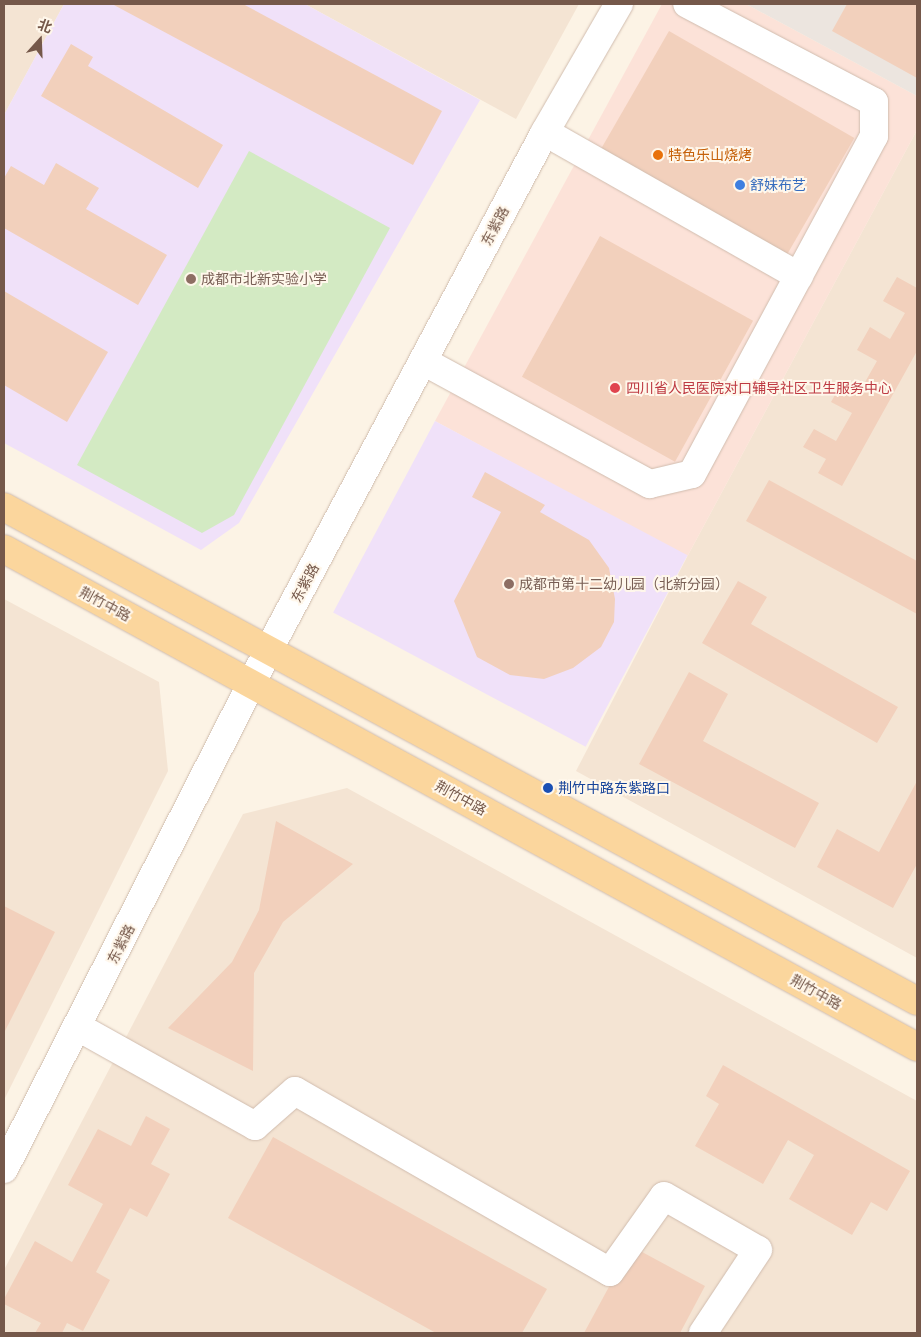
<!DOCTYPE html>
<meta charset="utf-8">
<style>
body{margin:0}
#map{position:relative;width:921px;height:1337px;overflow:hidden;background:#fcf3e5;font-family:"DM Sans","Noto Sans SC",sans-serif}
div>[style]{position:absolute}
.residential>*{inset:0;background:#f4e4d3}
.commercial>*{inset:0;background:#fce2d8}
.industrial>*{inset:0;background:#ece5df}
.education>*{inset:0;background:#f0e1f9;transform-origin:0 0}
.green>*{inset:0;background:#d3eac3}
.building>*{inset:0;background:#f2d0bc;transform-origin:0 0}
.roads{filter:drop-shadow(0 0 1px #d0bcae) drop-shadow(0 0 1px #d0bcae)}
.minor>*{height:28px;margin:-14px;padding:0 14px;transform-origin:14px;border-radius:14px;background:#fff}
.major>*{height:28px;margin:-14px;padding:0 14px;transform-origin:14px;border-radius:14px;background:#fbd69d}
.dots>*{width:14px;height:14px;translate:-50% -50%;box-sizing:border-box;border:2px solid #fff7eb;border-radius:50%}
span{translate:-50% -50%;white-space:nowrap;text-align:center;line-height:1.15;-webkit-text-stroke:4px #fff7eb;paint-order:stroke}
.food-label{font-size:14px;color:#c56008}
.left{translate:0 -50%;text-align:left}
.shop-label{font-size:14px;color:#366cbe}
.street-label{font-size:14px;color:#75584a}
.education-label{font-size:14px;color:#785e54}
.health-label{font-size:14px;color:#be3a42}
.transit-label{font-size:14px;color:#164399}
.frame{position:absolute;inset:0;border:5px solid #75584a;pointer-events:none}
.north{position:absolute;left:15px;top:15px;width:50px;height:50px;-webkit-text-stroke:4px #fff7eb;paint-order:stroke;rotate:20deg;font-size:14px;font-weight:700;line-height:20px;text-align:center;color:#75584a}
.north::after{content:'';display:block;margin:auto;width:18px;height:22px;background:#75584a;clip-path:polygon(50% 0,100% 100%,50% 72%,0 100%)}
</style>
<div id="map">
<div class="residential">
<i style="clip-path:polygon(4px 4px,64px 4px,4px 115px)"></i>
<i style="clip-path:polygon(305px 4px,579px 4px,516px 119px)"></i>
<i style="clip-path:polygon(917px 130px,917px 958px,576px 771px,687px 557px)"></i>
<i style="clip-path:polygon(4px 599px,159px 682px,168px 771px,4px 1100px)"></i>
<i style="clip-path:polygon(347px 788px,917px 1101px,917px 1333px,4px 1333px,4px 1270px,243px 814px)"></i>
</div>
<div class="commercial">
<i style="clip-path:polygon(662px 4px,746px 4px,917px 96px,917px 130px,687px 557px,435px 421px)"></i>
</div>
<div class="industrial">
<i style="clip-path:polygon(746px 4px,917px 4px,917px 96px)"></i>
</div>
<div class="education">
<i style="clip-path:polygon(64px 4px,305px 4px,480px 100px,239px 523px,201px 550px,4px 443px,4px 115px)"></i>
<i style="left:435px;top:421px;width:286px;height:217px;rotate:28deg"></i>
</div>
<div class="green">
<i style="clip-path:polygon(249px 151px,390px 228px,234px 515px,202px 533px,77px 465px)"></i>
</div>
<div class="building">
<i style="clip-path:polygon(112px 4px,243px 4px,442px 111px,413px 165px)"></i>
<i style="clip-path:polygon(847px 4px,917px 4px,917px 78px,832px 31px)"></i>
<i style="left:669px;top:31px;width:214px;height:139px;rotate:30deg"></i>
<i style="clip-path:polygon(71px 44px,93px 57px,88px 66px,223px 145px,198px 188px,41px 96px)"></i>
<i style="clip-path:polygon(56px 163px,99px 188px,86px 209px,167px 255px,138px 305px,4px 228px,4px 178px,11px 166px,44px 185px)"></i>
<i style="left:600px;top:236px;width:175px;height:161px;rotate:29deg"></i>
<i style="clip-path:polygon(897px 277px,917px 288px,917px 351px,842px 486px,818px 473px,826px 459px,803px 447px,814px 429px,836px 441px,852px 413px,831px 402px,843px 381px,860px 391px,877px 361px,857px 350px,870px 327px,890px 339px,905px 313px,883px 301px)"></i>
<i style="clip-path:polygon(4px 291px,108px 352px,67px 422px,4px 385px)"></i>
<i style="clip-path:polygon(485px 472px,545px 505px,540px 512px,589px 540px,609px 568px,615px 599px,614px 622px,601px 647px,573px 668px,544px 679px,510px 675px,477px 657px,454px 601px,501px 512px,472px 497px)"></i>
<i style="clip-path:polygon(769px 480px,917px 561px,917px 614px,746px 521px)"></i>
<i style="clip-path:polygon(738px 581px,767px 597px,751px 624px,898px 707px,877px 743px,702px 643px)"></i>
<i style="clip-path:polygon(689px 672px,728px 694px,703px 741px,819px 803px,795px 848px,639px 764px)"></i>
<i style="clip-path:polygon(917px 781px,917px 864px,893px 908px,817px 867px,837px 829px,879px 852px)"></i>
<i style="clip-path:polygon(276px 821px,353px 864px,283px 922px,254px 973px,253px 1071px,168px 1028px,232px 962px,259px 910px)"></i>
<i style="clip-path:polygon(4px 906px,55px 932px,4px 1033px)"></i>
<i style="clip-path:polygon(723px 1065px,910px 1171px,887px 1211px,871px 1202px,852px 1235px,789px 1199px,814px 1155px,788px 1140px,763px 1184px,695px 1146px,719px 1104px,706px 1096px)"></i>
<i style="clip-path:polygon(146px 1116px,170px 1129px,151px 1164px,170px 1174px,147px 1217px,130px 1208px,96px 1272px,110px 1280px,83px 1331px,67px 1323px,62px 1333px,35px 1333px,41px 1323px,4px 1304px,4px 1299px,35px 1241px,72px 1262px,103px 1204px,68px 1185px,98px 1129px,131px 1146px)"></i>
<i style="clip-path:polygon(273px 1137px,547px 1289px,522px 1333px,436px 1333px,228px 1218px)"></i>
<i style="clip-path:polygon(631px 1246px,705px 1286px,680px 1333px,584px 1333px)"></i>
</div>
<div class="roads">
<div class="minor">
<i style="left:545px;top:132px;width:292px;rotate:29.6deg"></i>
<i style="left:423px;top:361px;width:258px;rotate:28.5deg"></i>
<i style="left:650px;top:484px;width:43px;rotate:-13.4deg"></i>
<i style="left:692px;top:474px;width:384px;rotate:-61.7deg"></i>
<i style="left:874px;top:136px;width:34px;rotate:-90deg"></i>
<i style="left:874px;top:102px;width:211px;rotate:-152.3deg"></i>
<i style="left:78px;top:1027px;width:203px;rotate:29.2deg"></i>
<i style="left:255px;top:1126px;width:53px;rotate:-41.2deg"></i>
<i style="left:295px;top:1091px;width:363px;rotate:29.9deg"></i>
<i style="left:610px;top:1272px;width:93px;rotate:-54.6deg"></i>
<i style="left:664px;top:1196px;width:108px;rotate:29.9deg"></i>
<i style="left:758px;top:1250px;width:100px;rotate:123.5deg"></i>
<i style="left:4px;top:1169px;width:581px;rotate:-62.99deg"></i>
<i style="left:268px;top:651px;width:588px;rotate:-61.91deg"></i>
<i style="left:545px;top:132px;width:148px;rotate:-60deg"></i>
</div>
<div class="major">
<i style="left:4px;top:507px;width:1038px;rotate:28.42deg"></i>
<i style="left:4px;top:549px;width:1040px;rotate:28.61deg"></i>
</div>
</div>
<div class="dots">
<i style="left:658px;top:155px;background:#e8710a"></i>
<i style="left:740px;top:185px;background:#3f7fe0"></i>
<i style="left:191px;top:279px;background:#8d6e63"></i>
<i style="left:615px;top:388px;background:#e0444e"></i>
<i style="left:509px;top:584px;background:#8d6e63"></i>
<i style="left:548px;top:788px;background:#1a4fb4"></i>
</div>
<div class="food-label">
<span class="left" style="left:668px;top:155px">特色乐山烧烤</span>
</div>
<div class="shop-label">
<span class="left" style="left:750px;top:185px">舒妹布艺</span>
</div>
<div class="street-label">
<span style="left:495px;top:226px;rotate:-62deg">东紫路</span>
<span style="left:305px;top:583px;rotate:-62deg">东紫路</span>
<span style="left:105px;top:604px;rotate:28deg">荆竹中路</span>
<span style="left:461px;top:798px;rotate:29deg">荆竹中路</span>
<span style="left:121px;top:944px;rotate:-63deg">东紫路</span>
<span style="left:816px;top:992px;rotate:29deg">荆竹中路</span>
</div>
<div class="education-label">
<span class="left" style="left:201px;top:279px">成都市北新实验小学</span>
<span class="left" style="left:519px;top:584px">成都市第十二幼儿园（北新分园）</span>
</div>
<div class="health-label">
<span class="left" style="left:626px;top:388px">四川省人民医院对口辅导社区卫生服务中心</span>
</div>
<div class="transit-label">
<span class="left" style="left:558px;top:788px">荆竹中路东紫路口</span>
</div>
<div class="frame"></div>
<div class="north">北</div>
</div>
